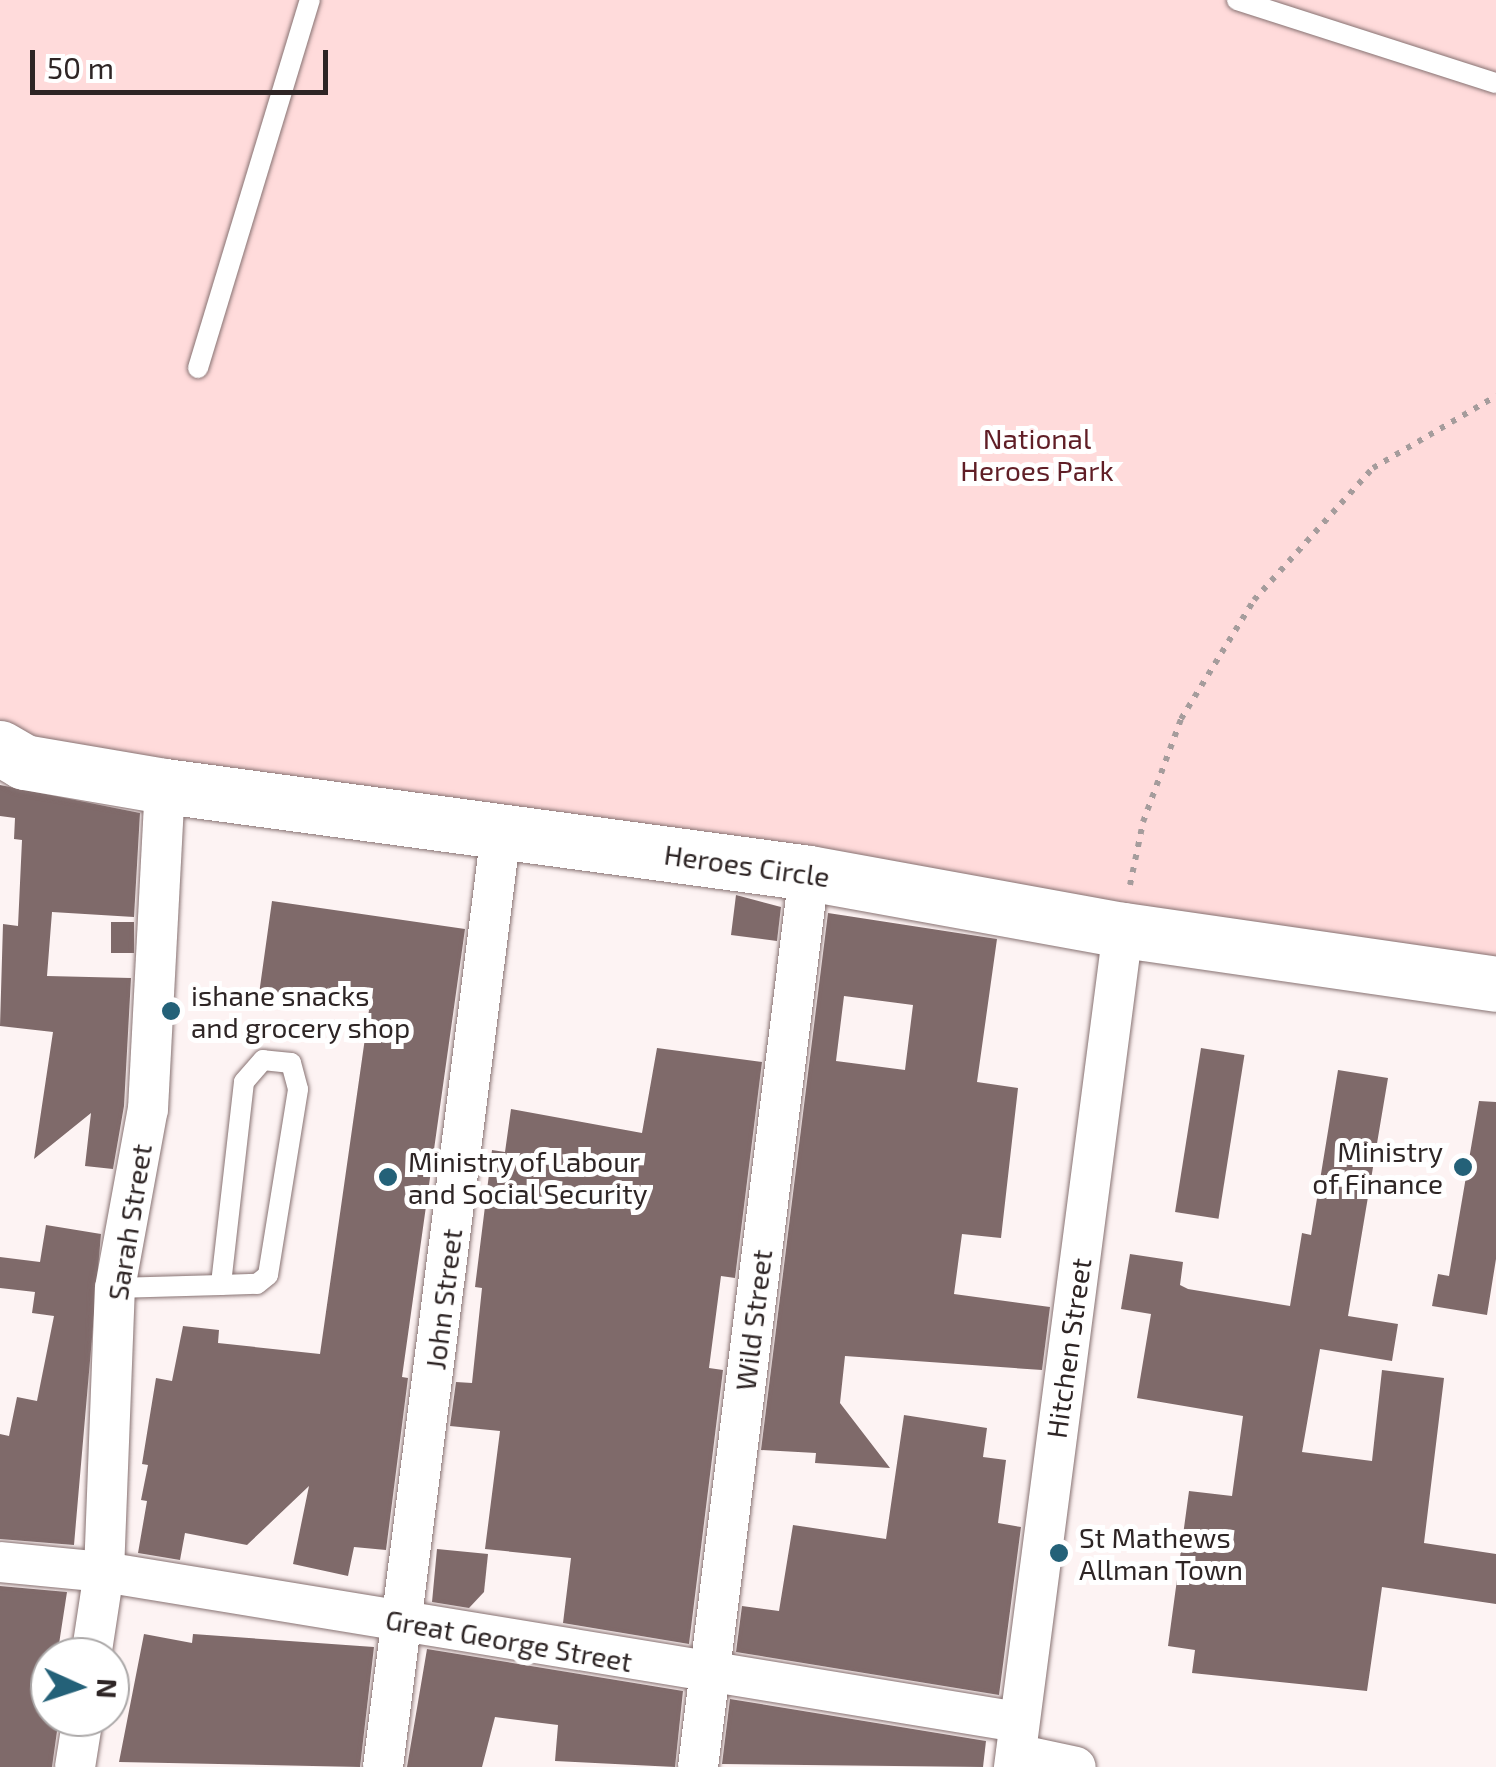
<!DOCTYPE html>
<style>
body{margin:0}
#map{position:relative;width:1496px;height:1767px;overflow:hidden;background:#fdf3f3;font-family:"Exo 2",sans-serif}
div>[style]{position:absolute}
.green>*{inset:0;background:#ffdbdb}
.building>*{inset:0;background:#7f6a6a;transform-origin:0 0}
.path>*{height:6px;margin-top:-3px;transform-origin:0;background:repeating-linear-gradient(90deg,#a59c9c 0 5px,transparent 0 13px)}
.roads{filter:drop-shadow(0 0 2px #877272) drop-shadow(0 0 2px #877272)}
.service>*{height:20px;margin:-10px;padding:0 10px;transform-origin:10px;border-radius:10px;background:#fff}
.minor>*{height:40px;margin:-20px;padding:0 20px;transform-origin:20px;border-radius:20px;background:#fff}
.secondary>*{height:55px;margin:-27.5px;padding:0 27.5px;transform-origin:27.5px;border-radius:27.5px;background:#fff}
.dots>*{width:28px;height:28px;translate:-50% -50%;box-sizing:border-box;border:5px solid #fff;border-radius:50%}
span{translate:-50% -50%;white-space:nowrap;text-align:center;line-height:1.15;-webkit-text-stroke:10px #fff;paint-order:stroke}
.park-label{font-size:28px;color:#601e26}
.street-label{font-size:28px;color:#2e2525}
.poi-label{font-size:28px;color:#2e2525}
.left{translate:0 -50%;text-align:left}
.right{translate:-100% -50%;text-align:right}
.north{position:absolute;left:30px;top:1637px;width:100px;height:100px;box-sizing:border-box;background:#fff;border:2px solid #aba8a8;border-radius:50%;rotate:93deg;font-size:28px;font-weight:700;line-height:40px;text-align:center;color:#2e2525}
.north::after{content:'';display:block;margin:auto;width:35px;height:45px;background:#246178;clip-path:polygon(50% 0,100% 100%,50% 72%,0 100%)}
.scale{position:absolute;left:30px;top:50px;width:298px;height:45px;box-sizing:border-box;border:5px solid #2e2525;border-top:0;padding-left:12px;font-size:30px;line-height:35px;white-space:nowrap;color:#2e2525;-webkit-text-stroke:8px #fff;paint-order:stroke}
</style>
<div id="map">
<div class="green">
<i style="clip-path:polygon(0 0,1496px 0,1496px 984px,172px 779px,0 725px)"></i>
</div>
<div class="building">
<i style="clip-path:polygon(0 785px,140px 813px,134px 917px,52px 912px,47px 976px,131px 978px,124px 1106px,113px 1169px,85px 1166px,91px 1113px,34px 1159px,53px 1032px,0 1026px,3px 924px,18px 926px,22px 840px,14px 839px,15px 818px,0 816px)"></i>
<i style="clip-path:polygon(736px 895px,781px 907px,777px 941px,731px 935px)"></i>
<i style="clip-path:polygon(272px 901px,465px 929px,402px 1377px,408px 1378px,386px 1550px,354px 1547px,348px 1576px,293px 1564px,309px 1486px,247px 1545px,185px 1533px,180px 1560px,138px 1553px,147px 1501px,141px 1500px,148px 1465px,142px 1464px,156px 1378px,172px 1381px,183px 1326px,219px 1330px,218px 1343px,320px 1354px,369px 1010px,259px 994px)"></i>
<i style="clip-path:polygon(evenodd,828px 913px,997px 939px,977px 1082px,1018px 1088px,1001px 1238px,962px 1234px,954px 1294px,1050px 1307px,1042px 1370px,845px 1356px,840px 1403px,890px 1468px,815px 1463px,816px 1453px,761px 1450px,828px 913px,844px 996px,913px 1005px,905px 1070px,836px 1061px,844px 996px)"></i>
<i style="left:111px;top:922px;width:23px;height:31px"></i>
<i style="clip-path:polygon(657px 1048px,762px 1062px,735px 1278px,721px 1276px,709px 1368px,723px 1370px,689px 1644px,563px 1623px,571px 1558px,485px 1549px,500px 1431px,450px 1426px,456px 1382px,472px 1383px,482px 1288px,475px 1287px,492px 1150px,505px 1152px,511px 1109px,642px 1133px)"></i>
<i style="left:1201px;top:1048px;width:44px;height:166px;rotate:9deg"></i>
<i style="clip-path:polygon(1338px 1070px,1388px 1078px,1348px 1316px,1398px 1324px,1392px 1361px,1320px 1349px,1302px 1452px,1372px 1461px,1382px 1370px,1444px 1378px,1424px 1543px,1496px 1554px,1496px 1604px,1382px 1587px,1367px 1691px,1192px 1673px,1195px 1650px,1168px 1646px,1189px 1491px,1232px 1496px,1243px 1416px,1137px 1398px,1151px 1314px,1121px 1309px,1130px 1254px,1183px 1262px,1180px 1285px,1188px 1289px,1290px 1306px,1302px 1233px,1311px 1235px)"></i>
<i style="clip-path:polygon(1479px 1101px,1496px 1102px,1496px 1259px,1487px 1315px,1432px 1306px,1438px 1274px,1449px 1276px)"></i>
<i style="clip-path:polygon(46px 1225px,101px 1234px,74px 1545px,0 1539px,0 1434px,9px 1436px,17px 1397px,37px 1401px,54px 1316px,32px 1313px,35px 1292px,0 1288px,0 1257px,40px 1262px)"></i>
<i style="clip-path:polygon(904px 1415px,987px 1428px,983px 1457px,1006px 1460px,998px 1523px,1021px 1527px,999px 1695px,736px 1652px,742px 1606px,779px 1611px,793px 1525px,886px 1539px)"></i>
<i style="clip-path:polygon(437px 1549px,488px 1554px,484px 1592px,469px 1608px,432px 1602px)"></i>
<i style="clip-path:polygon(0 1586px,67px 1592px,57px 1657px,50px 1657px,50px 1717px,59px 1717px,52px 1767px,0 1767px)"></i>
<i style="clip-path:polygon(144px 1634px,192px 1643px,193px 1634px,374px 1647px,360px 1767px,119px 1762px)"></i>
<i style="clip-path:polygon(427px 1649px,683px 1691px,675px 1767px,555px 1761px,558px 1725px,495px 1717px,482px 1767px,407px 1767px)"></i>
<i style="clip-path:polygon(730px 1699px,986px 1741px,983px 1767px,722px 1764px)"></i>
</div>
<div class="path">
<i style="left:1130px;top:885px;width:64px;rotate:-78.3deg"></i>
<i style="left:1143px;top:822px;width:110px;rotate:-69.7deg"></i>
<i style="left:1181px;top:719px;width:140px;rotate:-58.5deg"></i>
<i style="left:1254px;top:600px;width:178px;rotate:-48deg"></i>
<i style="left:1373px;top:468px;width:143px;rotate:-30.3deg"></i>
</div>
<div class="roads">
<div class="service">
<i style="left:1237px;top:0;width:272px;rotate:17.8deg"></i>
<i style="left:198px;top:368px;width:385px;rotate:-73.1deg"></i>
<i style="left:115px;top:1288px;width:106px;rotate:-1.6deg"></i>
<i style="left:221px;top:1285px;width:36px;rotate:-2deg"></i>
<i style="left:257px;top:1284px;width:14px;rotate:-39deg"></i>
<i style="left:268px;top:1275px;width:188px;rotate:-80.8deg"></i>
<i style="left:298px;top:1089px;width:27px;rotate:-105deg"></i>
<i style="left:291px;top:1063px;width:28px;rotate:-174deg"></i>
<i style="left:263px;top:1060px;width:29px;rotate:131deg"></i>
<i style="left:244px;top:1082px;width:204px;rotate:96.5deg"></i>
</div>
<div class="minor">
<i style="left:0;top:1562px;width:104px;rotate:5.5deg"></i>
<i style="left:104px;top:1572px;width:926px;rotate:9.32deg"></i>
<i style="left:91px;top:1657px;width:86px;rotate:-81.3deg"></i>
<i style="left:104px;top:1572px;width:284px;rotate:-87.8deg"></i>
<i style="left:115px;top:1288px;width:182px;rotate:-79.6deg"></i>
<i style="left:148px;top:1109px;width:323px;rotate:-87deg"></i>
<i style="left:1016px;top:1754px;width:61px;rotate:12.2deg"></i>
<i style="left:75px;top:1767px;width:51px;rotate:-80.9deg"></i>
<i style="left:383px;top:1767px;width:943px;rotate:-82.81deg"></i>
<i style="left:698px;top:1767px;width:901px;rotate:-82.92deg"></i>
<i style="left:1014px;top:1767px;width:844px;rotate:-82.58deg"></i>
</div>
<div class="secondary">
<i style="left:0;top:748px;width:28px;rotate:30deg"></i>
<i style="left:24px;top:762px;width:143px;rotate:9.7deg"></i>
<i style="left:165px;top:786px;width:650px;rotate:7.69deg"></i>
<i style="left:809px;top:873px;width:319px;rotate:10.3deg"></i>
<i style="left:1123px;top:930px;width:377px;rotate:8.2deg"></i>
</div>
</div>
<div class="dots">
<i style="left:171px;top:1011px;background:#246178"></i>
<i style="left:1463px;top:1167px;background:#246178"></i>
<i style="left:388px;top:1177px;background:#246178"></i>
<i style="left:1059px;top:1553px;background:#246178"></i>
</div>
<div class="park-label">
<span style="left:1037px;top:454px">National<br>Heroes Park</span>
</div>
<div class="street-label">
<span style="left:747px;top:865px;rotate:8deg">Heroes Circle</span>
<span style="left:129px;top:1222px;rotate:-81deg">Sarah Street</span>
<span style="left:443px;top:1299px;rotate:-83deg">John Street</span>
<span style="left:753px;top:1320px;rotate:-83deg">Wild Street</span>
<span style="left:1068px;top:1348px;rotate:-82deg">Hitchen Street</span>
<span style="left:509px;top:1640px;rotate:10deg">Great George Street</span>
</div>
<div class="poi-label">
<span class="left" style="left:191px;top:1011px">ishane snacks<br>and grocery shop</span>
<span class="right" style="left:1443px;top:1167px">Ministry<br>of Finance</span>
<span class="left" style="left:408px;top:1177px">Ministry of Labour<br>and Social Security</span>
<span class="left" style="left:1079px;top:1553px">St Mathews<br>Allman Town</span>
</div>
<div class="north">N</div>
<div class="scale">50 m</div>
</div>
